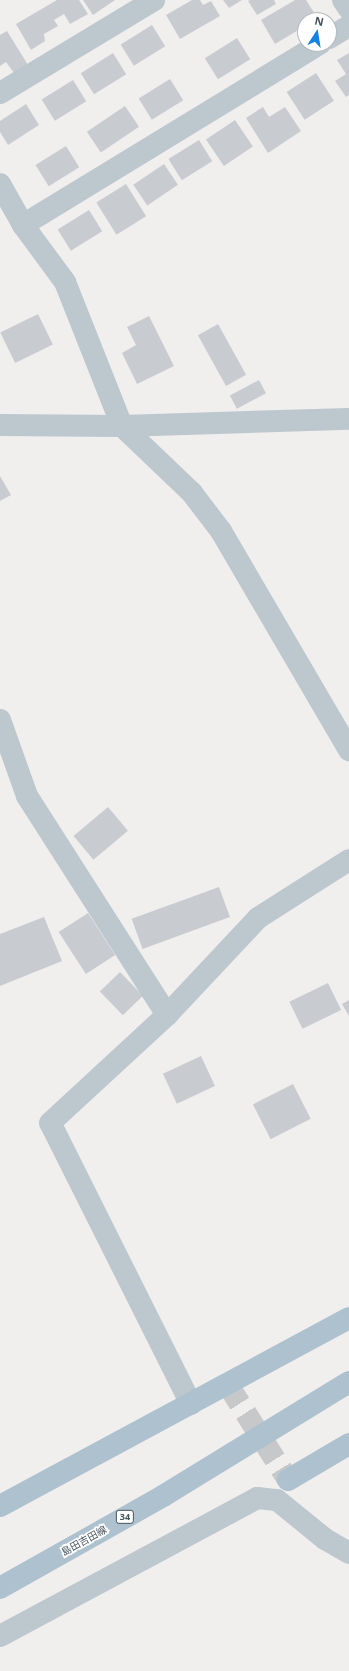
<!DOCTYPE html>
<meta charset="utf-8">
<style>
body{margin:0}
#map{position:relative;width:349px;height:1671px;overflow:hidden;background:#f1eeee;font-family:"Open Sans","Noto Sans JP",sans-serif}
div>[style]{position:absolute}
.building>*{inset:0;background:#c8ccd1;transform-origin:0 0}
.major-tunnel>*{height:22px;margin-top:-11px;transform-origin:0;background:repeating-linear-gradient(90deg,#c6c8ca 0 22px,transparent 0 33px)}
.minor>*{height:22px;margin:-11px;padding:0 11px;transform-origin:11px;border-radius:11px;background:#bcc7ce}
.major>*{height:22px;margin:-11px;padding:0 11px;transform-origin:11px;border-radius:11px;background:#adc1ce}
span{translate:-50% -50%;white-space:nowrap;text-align:center;line-height:1.15;-webkit-text-stroke:3.5px #fff;paint-order:stroke}
.shield-label span{padding:1px 3px;background:#fff;border:1px solid;border-radius:3px;-webkit-text-stroke-width:0}
.shield-label{font-size:9px;color:#46545c;font-weight:700}
.street-label{font-size:10px;color:#46545c}
.north{position:absolute;left:297px;top:12px;width:40px;height:40px;box-sizing:border-box;background:#fff;border:1px solid #b5bbbe;border-radius:50%;rotate:12deg;font-size:11px;font-weight:700;line-height:16px;text-align:center;color:#46545c}
.north::after{content:'';display:block;margin:auto;width:14px;height:18px;background:#1282e7;clip-path:polygon(50% 0,100% 100%,50% 72%,0 100%)}
</style>
<div id="map">
<div class="building">
<i style="clip-path:polygon(57px 0,79px 0,88px 14px,70px 24px,64px 14px,54px 20px,58px 26px,44px 34px,45px 41px,31px 50px,16px 24px)"></i>
<i style="clip-path:polygon(83px 0,115px 0,93px 15px)"></i>
<i style="clip-path:polygon(192px 0,200px 0,203px 5px,211px 1px,220px 16px,180px 39px,166px 15px)"></i>
<i style="clip-path:polygon(223px 0,242px 0,229px 8px)"></i>
<i style="clip-path:polygon(250px 0,274px 0,276px 4px,257px 15px,248px 1px)"></i>
<i style="clip-path:polygon(295px 0,306px 0,318px 19px,305px 20px,305px 26px,275px 44px,261px 20px)"></i>
<i style="left:152px;top:25px;width:25px;height:37px;rotate:58deg"></i>
<i style="clip-path:polygon(7px 31px,28px 65px,14px 73px,6px 62px,0 66px,0 35px)"></i>
<i style="left:237px;top:38px;width:25px;height:38px;rotate:58deg"></i>
<i style="left:113px;top:53px;width:25px;height:38px;rotate:58deg"></i>
<i style="clip-path:polygon(349px 53px,349px 95px,346px 97px,335px 81px,346px 74px,337px 60px)"></i>
<i style="left:316px;top:73px;width:33px;height:35px;rotate:57deg"></i>
<i style="left:170px;top:79px;width:25px;height:37px;rotate:58deg"></i>
<i style="left:73px;top:80px;width:25px;height:37px;rotate:58deg"></i>
<i style="clip-path:polygon(26px 104px,39px 125px,8px 145px,0 132px,0 121px)"></i>
<i style="left:125px;top:106px;width:25px;height:46px;rotate:56deg"></i>
<i style="clip-path:polygon(263px 107px,269px 117px,285px 107px,301px 131px,268px 153px,246px 118px)"></i>
<i style="left:235px;top:120px;width:32px;height:35px;rotate:56deg"></i>
<i style="left:199px;top:140px;width:25px;height:36px;rotate:58deg"></i>
<i style="left:66px;top:146px;width:25px;height:36px;rotate:58deg"></i>
<i style="left:164px;top:164px;width:25px;height:37px;rotate:56deg"></i>
<i style="left:126px;top:184px;width:38px;height:35px;rotate:58deg"></i>
<i style="left:89px;top:210px;width:25px;height:37px;rotate:58deg"></i>
<i style="left:38px;top:314px;width:34px;height:42px;rotate:64deg"></i>
<i style="clip-path:polygon(149px 316px,174px 366px,137px 384px,122px 353px,136px 345px,127px 327px)"></i>
<i style="left:218px;top:324px;width:58px;height:23px;rotate:61deg"></i>
<i style="left:259px;top:380px;width:15px;height:33px;rotate:62deg"></i>
<i style="clip-path:polygon(0 476px,11px 495px,0 501px)"></i>
<i style="left:108px;top:807px;width:31px;height:45px;rotate:50deg"></i>
<i style="left:219px;top:887px;width:32px;height:93px;rotate:70deg"></i>
<i style="left:88px;top:913px;width:50px;height:35px;rotate:57deg"></i>
<i style="clip-path:polygon(44px 917px,62px 961px,0 986px,0 934px)"></i>
<i style="left:120px;top:972px;width:33px;height:28px;rotate:46deg"></i>
<i style="left:328px;top:983px;width:30px;height:43px;rotate:64deg"></i>
<i style="clip-path:polygon(349px 1000px,349px 1016px,342px 1004px)"></i>
<i style="left:201px;top:1056px;width:33px;height:42px;rotate:65deg"></i>
<i style="left:293px;top:1084px;width:39px;height:45px;rotate:63deg"></i>
</div>
<div class="major-tunnel">
<i style="left:228px;top:1385px;width:112px;rotate:57.7deg"></i>
</div>
<div class="minor">
<i style="left:343px;top:0;width:11px;rotate:56deg"></i>
<i style="left:329px;top:38px;width:23px;rotate:-31deg"></i>
<i style="left:0;top:93px;width:180px;rotate:-31.1deg"></i>
<i style="left:0;top:184px;width:47px;rotate:60.7deg"></i>
<i style="left:23px;top:225px;width:71px;rotate:53.6deg"></i>
<i style="left:65px;top:282px;width:155px;rotate:68.4deg"></i>
<i style="left:122px;top:426px;width:97px;rotate:43.7deg"></i>
<i style="left:192px;top:493px;width:48px;rotate:52.7deg"></i>
<i style="left:221px;top:531px;width:254px;rotate:59.7deg"></i>
<i style="left:23px;top:225px;width:348px;rotate:-31.4deg"></i>
<i style="left:0;top:425px;width:122px;rotate:0.5deg"></i>
<i style="left:122px;top:426px;width:227px;rotate:-1.8deg"></i>
<i style="left:0;top:720px;width:81px;rotate:70.4deg"></i>
<i style="left:27px;top:796px;width:260px;rotate:57.4deg"></i>
<i style="left:191px;top:1404px;width:314px;rotate:-116.6deg"></i>
<i style="left:50px;top:1123px;width:159px;rotate:-42.7deg"></i>
<i style="left:167px;top:1015px;width:133px;rotate:-46.8deg"></i>
<i style="left:258px;top:918px;width:108px;rotate:-32.5deg"></i>
<i style="left:0;top:1636px;width:292px;rotate:-28.2deg"></i>
<i style="left:257px;top:1498px;width:20px;rotate:6deg"></i>
<i style="left:277px;top:1500px;width:62px;rotate:39.1deg"></i>
<i style="left:325px;top:1539px;width:28px;rotate:30deg"></i>
</div>
<div class="major">
<i style="left:288px;top:1480px;width:71px;rotate:-30.5deg"></i>
<i style="left:0;top:1506px;width:396px;rotate:-28.3deg"></i>
<i style="left:0;top:1588px;width:187px;rotate:-29.4deg"></i>
<i style="left:163px;top:1496px;width:218px;rotate:-31.5deg"></i>
</div>
<div class="shield-label">
<span style="left:125px;top:1517px">34</span>
</div>
<div class="street-label">
<span style="left:84px;top:1541px;rotate:-29deg">島田吉田線</span>
</div>
<div class="north">N</div>
</div>
